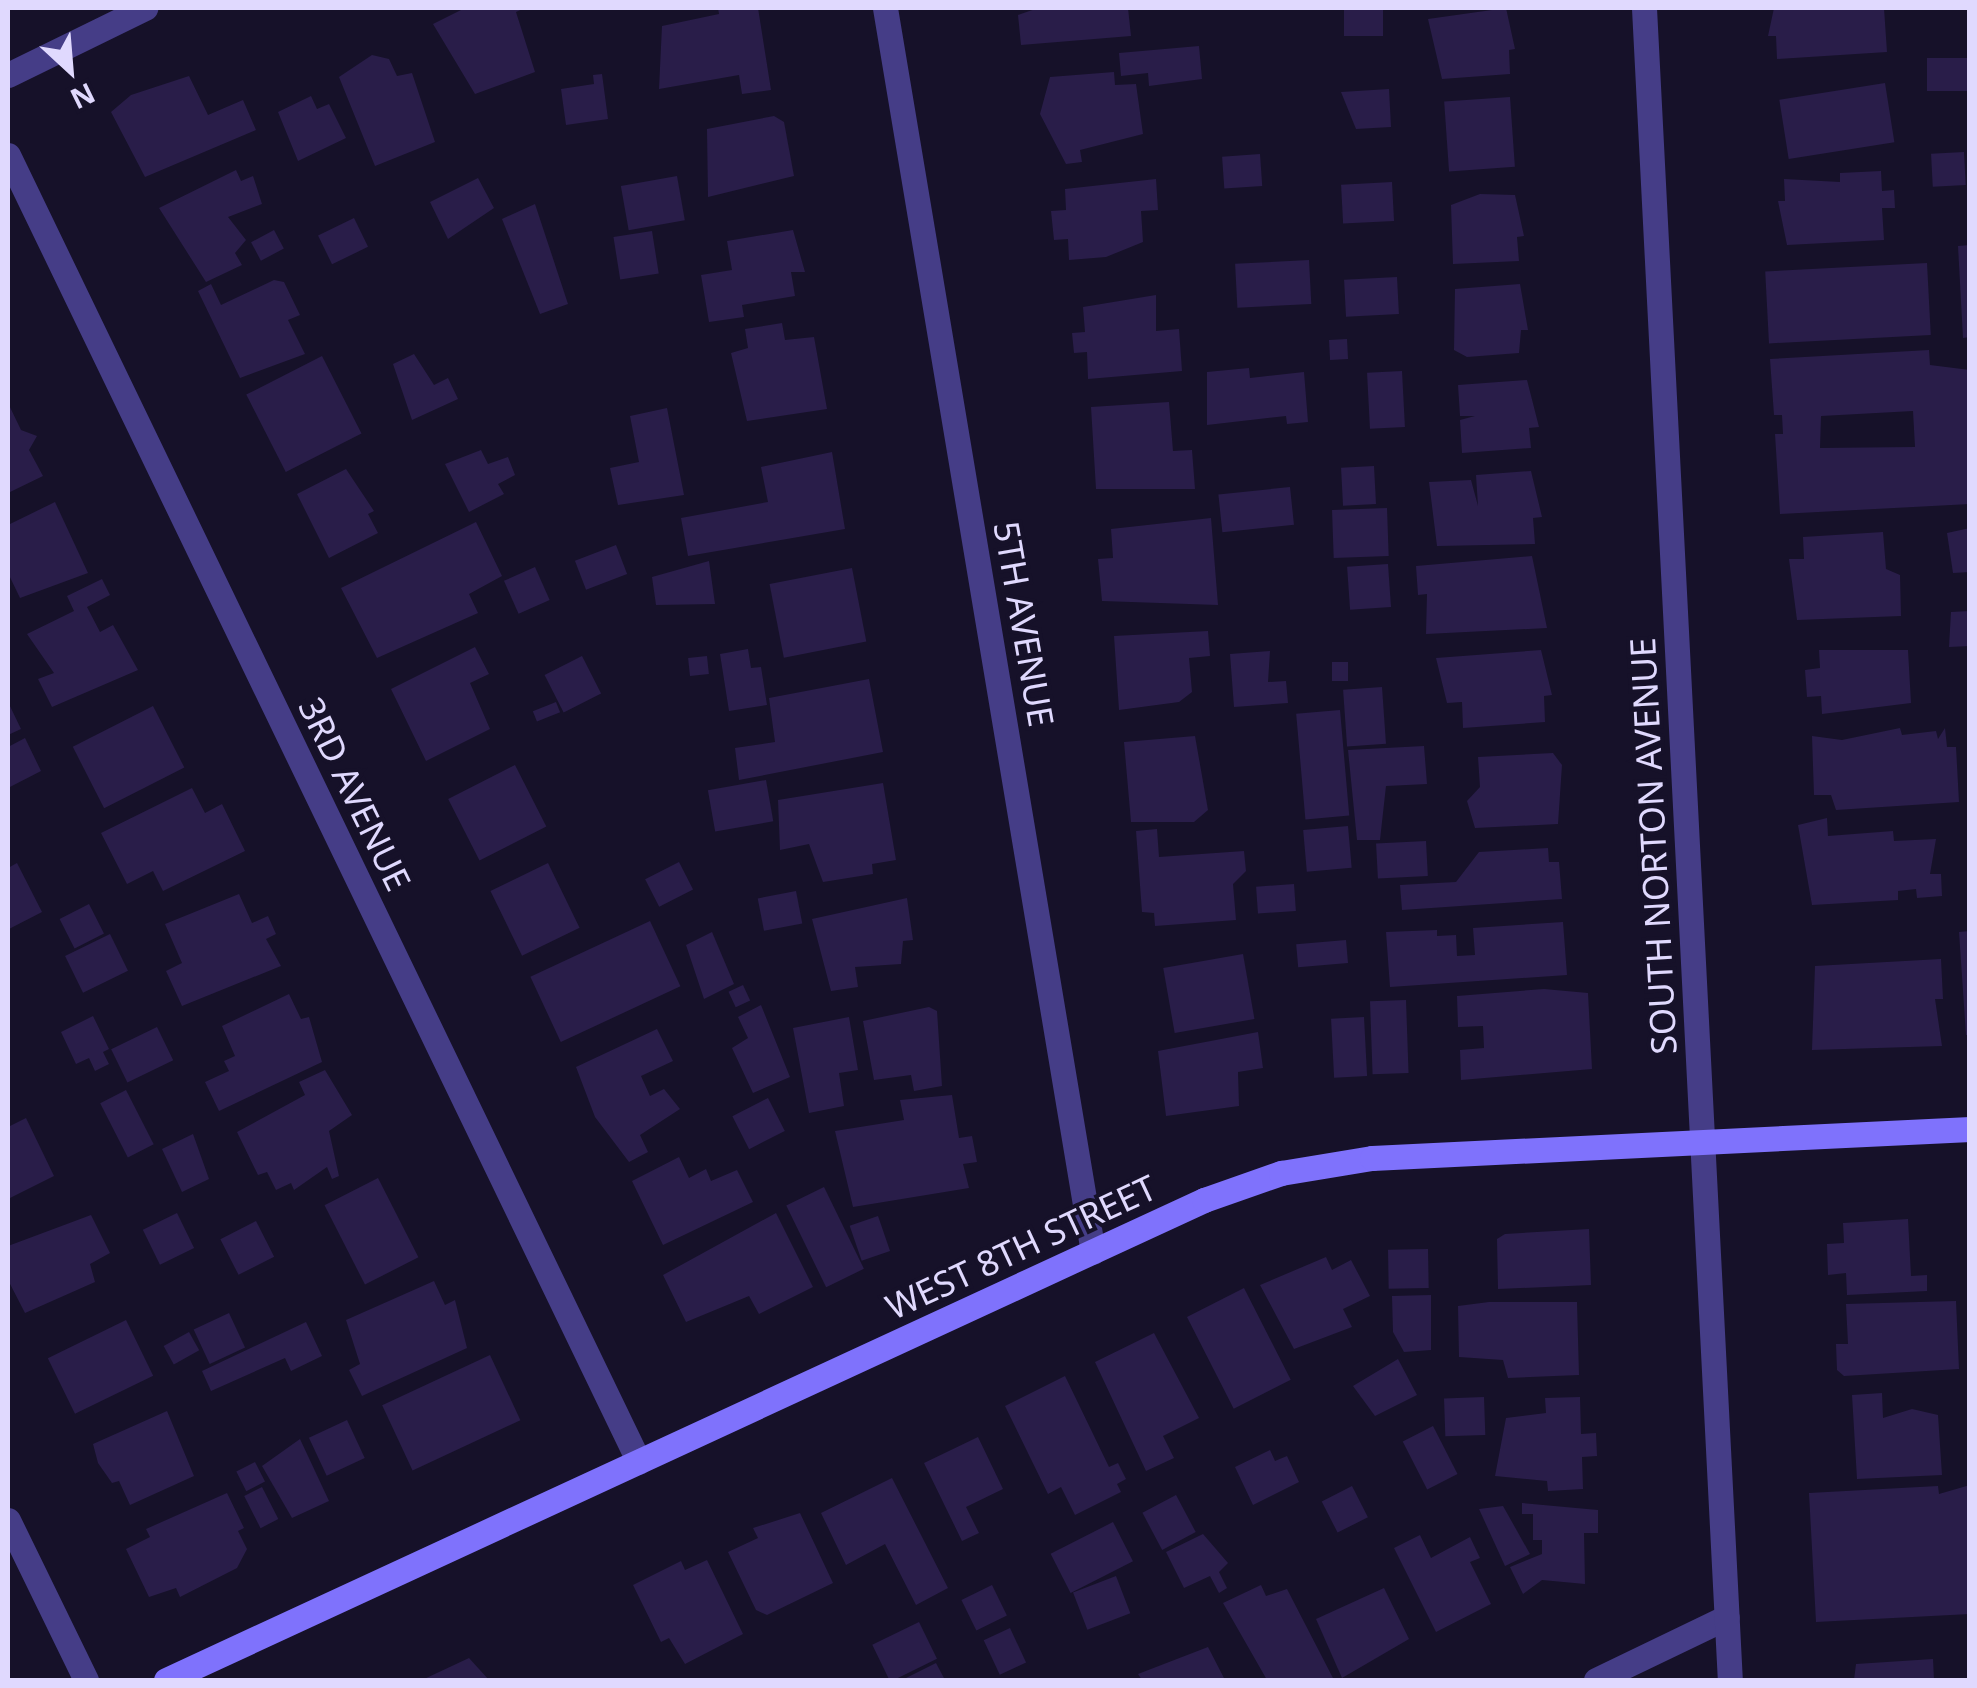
<!DOCTYPE html>
<style>
body{margin:0}
#map{position:relative;width:1977px;height:1688px;overflow:hidden;background:#161129;font-family:"Noto Sans",sans-serif}
div>[style]{position:absolute}
.building>*{inset:0;background:#291d49;transform-origin:0 0}
.minor>*{height:25px;margin:-12.5px;padding:0 12.5px;transform-origin:12.5px;border-radius:12.5px;background:#453d87}
.tertiary>*{height:25px;margin:-12.5px;padding:0 12.5px;transform-origin:12.5px;border-radius:12.5px;background:#453d87}
.secondary>*{height:25px;margin:-12.5px;padding:0 12.5px;transform-origin:12.5px;border-radius:12.5px;background:#7f72fc}
span{translate:-50% -50%;white-space:nowrap;text-align:center;line-height:1.15;-webkit-text-stroke:8px #161129;paint-order:stroke}
.street-label{font-size:35px;color:#e0d9fe}
.frame{position:absolute;inset:0;border:10px solid #e0d9fe;pointer-events:none}
.north{position:absolute;left:20px;top:20px;width:100px;height:100px;-webkit-text-stroke:8px #161129;paint-order:stroke;rotate:154deg;font-size:28px;font-weight:700;line-height:40px;text-align:center;color:#e0d9fe}
.north::after{content:'';display:block;margin:auto;width:35px;height:45px;background:#e0d9fe;clip-path:polygon(50% 0,100% 100%,50% 72%,0 100%)}
</style>
<div id="map">
<div class="building">
<i style="clip-path:polygon(465px 8px,525px 8px,516px 12px,535px 72px,475px 94px,433px 24px)"></i>
<i style="clip-path:polygon(718px 8px,758px 8px,771px 90px,742px 94px,739px 75px,659px 89px,662px 26px,719px 14px)"></i>
<i style="clip-path:polygon(1038px 8px,1128px 8px,1131px 36px,1021px 45px,1018px 15px)"></i>
<i style="left:1344px;top:8px;width:39px;height:28px"></i>
<i style="clip-path:polygon(1506px 8px,1515px 49px,1509px 50px,1510px 74px,1442px 79px,1428px 19px)"></i>
<i style="clip-path:polygon(1774px 8px,1884px 8px,1887px 52px,1777px 59px,1776px 36px,1768px 36px)"></i>
<i style="clip-path:polygon(1199px 46px,1202px 79px,1149px 86px,1148px 73px,1121px 76px,1119px 53px)"></i>
<i style="clip-path:polygon(372px 55px,389px 59px,397px 76px,412px 73px,435px 142px,375px 166px,339px 77px)"></i>
<i style="left:1970px;top:58px;width:33px;height:43px;rotate:90deg"></i>
<i style="clip-path:polygon(1114px 72px,1115px 85px,1136px 84px,1143px 134px,1080px 150px,1082px 162px,1066px 164px,1040px 114px,1050px 77px)"></i>
<i style="clip-path:polygon(602px 74px,608px 119px,566px 125px,561px 89px,594px 84px,593px 75px)"></i>
<i style="clip-path:polygon(189px 76px,208px 115px,243px 100px,256px 130px,145px 177px,111px 112px,131px 95px)"></i>
<i style="left:1885px;top:83px;width:60px;height:107px;rotate:81deg"></i>
<i style="clip-path:polygon(1389px 89px,1391px 127px,1356px 129px,1341px 92px)"></i>
<i style="clip-path:polygon(311px 96px,317px 109px,329px 104px,346px 138px,298px 161px,278px 112px)"></i>
<i style="left:1510px;top:97px;width:70px;height:66px;rotate:86deg"></i>
<i style="clip-path:polygon(774px 116px,784px 122px,794px 176px,708px 197px,707px 129px)"></i>
<i style="left:1964px;top:152px;width:33px;height:33px;rotate:87deg"></i>
<i style="left:1260px;top:154px;width:32px;height:38px;rotate:86deg"></i>
<i style="clip-path:polygon(236px 170px,241px 181px,253px 176px,262px 204px,228px 217px,246px 240px,235px 253px,242px 265px,206px 282px,159px 208px)"></i>
<i style="clip-path:polygon(1881px 171px,1882px 191px,1894px 190px,1895px 208px,1882px 208px,1884px 240px,1787px 245px,1778px 201px,1785px 201px,1784px 179px,1840px 182px,1840px 173px)"></i>
<i style="left:677px;top:176px;width:45px;height:57px;rotate:80deg"></i>
<i style="clip-path:polygon(478px 178px,494px 208px,448px 239px,430px 202px)"></i>
<i style="clip-path:polygon(1156px 179px,1158px 210px,1141px 211px,1143px 242px,1106px 257px,1069px 260px,1068px 239px,1054px 240px,1051px 211px,1066px 210px,1065px 189px)"></i>
<i style="left:1392px;top:182px;width:39px;height:51px;rotate:87deg"></i>
<i style="clip-path:polygon(1480px 194px,1515px 195px,1524px 236px,1517px 237px,1519px 261px,1453px 264px,1451px 205px)"></i>
<i style="clip-path:polygon(535px 204px,568px 304px,540px 314px,502px 219px)"></i>
<i style="left:354px;top:218px;width:32px;height:40px;rotate:64deg"></i>
<i style="left:274px;top:230px;width:21px;height:26px;rotate:62deg"></i>
<i style="clip-path:polygon(793px 230px,805px 272px,791px 272px,795px 296px,742px 305px,744px 317px,709px 322px,701px 275px,732px 270px,727px 241px)"></i>
<i style="left:652px;top:231px;width:43px;height:39px;rotate:81deg"></i>
<i style="clip-path:polygon(1970px 245px,1970px 337px,1963px 338px,1958px 246px)"></i>
<i style="left:1309px;top:260px;width:44px;height:74px;rotate:87deg"></i>
<i style="left:1927px;top:263px;width:72px;height:162px;rotate:87deg"></i>
<i style="left:1397px;top:277px;width:37px;height:53px;rotate:87deg"></i>
<i style="clip-path:polygon(274px 280px,284px 282px,300px 315px,288px 320px,305px 354px,240px 378px,198px 291px,211px 284px,221px 305px)"></i>
<i style="clip-path:polygon(1520px 284px,1528px 330px,1521px 330px,1519px 353px,1467px 357px,1454px 350px,1455px 289px)"></i>
<i style="clip-path:polygon(1156px 295px,1156px 331px,1179px 329px,1182px 371px,1088px 379px,1087px 352px,1074px 353px,1072px 333px,1085px 332px,1083px 307px)"></i>
<i style="clip-path:polygon(782px 323px,785px 340px,814px 337px,827px 409px,747px 421px,731px 353px,748px 348px,745px 329px)"></i>
<i style="left:1347px;top:339px;width:20px;height:18px;rotate:87deg"></i>
<i style="clip-path:polygon(evenodd,1929px 350px,1930px 365px,1970px 370px,1970px 504px,1780px 514px,1775px 434px,1783px 434px,1782px 415px,1774px 415px,1770px 359px,1929px 350px,1913px 411px,1915px 447px,1820px 448px,1821px 416px,1913px 411px)"></i>
<i style="clip-path:polygon(414px 354px,434px 385px,448px 378px,458px 399px,412px 420px,393px 364px)"></i>
<i style="left:322px;top:356px;width:87px;height:85px;rotate:63deg"></i>
<i style="clip-path:polygon(1249px 368px,1250px 378px,1304px 372px,1308px 422px,1287px 424px,1286px 416px,1207px 425px,1207px 372px)"></i>
<i style="left:1402px;top:371px;width:56px;height:35px;rotate:87deg"></i>
<i style="clip-path:polygon(1527px 380px,1539px 427px,1529px 428px,1531px 448px,1462px 453px,1460px 420px,1475px 416px,1460px 416px,1458px 385px)"></i>
<i style="clip-path:polygon(1169px 402px,1173px 451px,1192px 450px,1195px 489px,1096px 489px,1091px 407px)"></i>
<i style="clip-path:polygon(8px 403px,21px 430px,37px 436px,29px 450px,43px 476px,8px 493px)"></i>
<i style="clip-path:polygon(667px 408px,684px 495px,618px 505px,610px 468px,639px 462px,630px 416px)"></i>
<i style="clip-path:polygon(481px 450px,488px 464px,508px 457px,515px 475px,498px 484px,504px 494px,469px 512px,445px 464px)"></i>
<i style="clip-path:polygon(832px 452px,845px 529px,688px 556px,681px 518px,768px 502px,761px 467px)"></i>
<i style="left:1374px;top:466px;width:38px;height:33px;rotate:87deg"></i>
<i style="clip-path:polygon(346px 469px,374px 511px,368px 514px,378px 533px,329px 558px,297px 494px)"></i>
<i style="clip-path:polygon(1531px 471px,1542px 517px,1533px 518px,1535px 544px,1437px 546px,1429px 482px,1471px 480px,1478px 506px,1476px 475px)"></i>
<i style="left:1290px;top:487px;width:38px;height:72px;rotate:84deg"></i>
<i style="clip-path:polygon(55px 502px,88px 573px,20px 598px,8px 573px,8px 525px)"></i>
<i style="left:1387px;top:508px;width:48px;height:55px;rotate:88deg"></i>
<i style="clip-path:polygon(1211px 518px,1218px 605px,1102px 601px,1098px 559px,1113px 558px,1111px 529px)"></i>
<i style="clip-path:polygon(476px 522px,502px 576px,469px 594px,478px 613px,377px 658px,341px 588px)"></i>
<i style="clip-path:polygon(1970px 528px,1970px 572px,1953px 573px,1947px 533px)"></i>
<i style="clip-path:polygon(1883px 532px,1886px 569px,1900px 575px,1901px 616px,1797px 620px,1789px 559px,1804px 559px,1803px 537px)"></i>
<i style="left:616px;top:545px;width:31px;height:44px;rotate:69deg"></i>
<i style="clip-path:polygon(1532px 556px,1547px 628px,1426px 634px,1427px 594px,1418px 595px,1416px 566px)"></i>
<i style="clip-path:polygon(709px 561px,715px 604px,656px 605px,652px 577px)"></i>
<i style="left:1388px;top:564px;width:43px;height:41px;rotate:86deg"></i>
<i style="left:535px;top:567px;width:36px;height:34px;rotate:66deg"></i>
<i style="left:852px;top:568px;width:75px;height:84px;rotate:79deg"></i>
<i style="clip-path:polygon(102px 579px,110px 595px,87px 607px,100px 632px,113px 625px,138px 670px,52px 707px,38px 679px,54px 673px,27px 634px,74px 611px,67px 596px)"></i>
<i style="clip-path:polygon(1970px 611px,1970px 646px,1949px 647px,1951px 612px)"></i>
<i style="clip-path:polygon(1208px 631px,1210px 656px,1189px 658px,1192px 692px,1179px 702px,1119px 710px,1114px 636px)"></i>
<i style="clip-path:polygon(475px 647px,489px 674px,470px 683px,490px 729px,426px 761px,391px 689px)"></i>
<i style="clip-path:polygon(748px 649px,751px 668px,761px 667px,767px 705px,729px 711px,720px 654px)"></i>
<i style="clip-path:polygon(1541px 650px,1552px 695px,1544px 696px,1545px 722px,1463px 728px,1462px 702px,1447px 703px,1436px 658px)"></i>
<i style="clip-path:polygon(1819px 650px,1908px 650px,1911px 703px,1822px 714px,1821px 696px,1807px 697px,1805px 670px,1820px 668px)"></i>
<i style="clip-path:polygon(1270px 651px,1268px 682px,1286px 681px,1288px 703px,1234px 707px,1230px 654px)"></i>
<i style="left:582px;top:656px;width:42px;height:42px;rotate:63deg"></i>
<i style="left:707px;top:656px;width:18px;height:19px;rotate:84deg"></i>
<i style="left:1348px;top:662px;width:19px;height:16px;rotate:90deg"></i>
<i style="clip-path:polygon(869px 679px,883px 752px,739px 780px,735px 748px,775px 742px,769px 698px)"></i>
<i style="left:1382px;top:687px;width:57px;height:39px;rotate:86deg"></i>
<i style="clip-path:polygon(8px 702px,21px 729px,8px 735px)"></i>
<i style="left:556px;top:702px;width:11px;height:25px;rotate:68deg"></i>
<i style="left:153px;top:706px;width:69px;height:90px;rotate:63deg"></i>
<i style="left:1340px;top:710px;width:106px;height:44px;rotate:85deg"></i>
<i style="clip-path:polygon(1900px 728px,1902px 735px,1936px 731px,1938px 739px,1945px 728px,1947px 747px,1956px 747px,1959px 802px,1836px 810px,1831px 795px,1814px 795px,1812px 736px,1842px 740px)"></i>
<i style="clip-path:polygon(1195px 736px,1208px 810px,1194px 822px,1131px 822px,1124px 742px)"></i>
<i style="clip-path:polygon(25px 738px,41px 771px,8px 788px,8px 747px)"></i>
<i style="clip-path:polygon(1424px 746px,1427px 784px,1386px 786px,1380px 840px,1357px 840px,1348px 750px)"></i>
<i style="clip-path:polygon(1553px 753px,1562px 765px,1558px 824px,1475px 828px,1467px 801px,1480px 787px,1478px 757px)"></i>
<i style="left:515px;top:765px;width:69px;height:75px;rotate:63deg"></i>
<i style="left:766px;top:780px;width:42px;height:59px;rotate:80deg"></i>
<i style="clip-path:polygon(883px 783px,896px 860px,872px 864px,873px 874px,823px 882px,809px 844px,780px 850px,778px 800px)"></i>
<i style="clip-path:polygon(192px 788px,205px 813px,222px 804px,245px 851px,163px 891px,153px 871px,127px 884px,101px 833px)"></i>
<i style="clip-path:polygon(1827px 818px,1828px 836px,1893px 831px,1894px 841px,1936px 839px,1930px 874px,1941px 874px,1942px 896px,1917px 898px,1916px 889px,1898px 891px,1898px 900px,1812px 905px,1798px 825px)"></i>
<i style="left:1348px;top:826px;width:42px;height:45px;rotate:85deg"></i>
<i style="clip-path:polygon(1157px 829px,1159px 857px,1244px 851px,1246px 871px,1233px 884px,1236px 920px,1155px 926px,1154px 913px,1142px 912px,1136px 831px)"></i>
<i style="left:1426px;top:841px;width:35px;height:50px;rotate:87deg"></i>
<i style="clip-path:polygon(1548px 848px,1549px 862px,1559px 862px,1562px 899px,1402px 910px,1400px 885px,1456px 882px,1479px 852px)"></i>
<i style="left:679px;top:862px;width:31px;height:38px;rotate:63deg"></i>
<i style="clip-path:polygon(17px 863px,42px 912px,9px 929px,8px 868px)"></i>
<i style="left:548px;top:863px;width:72px;height:64px;rotate:64deg"></i>
<i style="left:1294px;top:884px;width:27px;height:38px;rotate:86deg"></i>
<i style="left:796px;top:891px;width:33px;height:39px;rotate:79deg"></i>
<i style="clip-path:polygon(239px 894px,252px 923px,268px 916px,276px 934px,266px 939px,281px 966px,182px 1006px,166px 971px,182px 963px,165px 924px)"></i>
<i style="clip-path:polygon(907px 898px,913px 940px,903px 941px,901px 964px,855px 967px,858px 987px,831px 991px,812px 919px)"></i>
<i style="left:89px;top:904px;width:33px;height:33px;rotate:63deg"></i>
<i style="left:650px;top:921px;width:72px;height:132px;rotate:65deg"></i>
<i style="clip-path:polygon(1563px 922px,1567px 975px,1390px 987px,1386px 932px,1437px 930px,1437px 936px,1456px 935px,1457px 956px,1475px 955px,1473px 928px)"></i>
<i style="clip-path:polygon(1970px 931px,1970px 1035px,1966px 1035px,1959px 932px)"></i>
<i style="clip-path:polygon(712px 932px,734px 984px,704px 999px,686px 945px)"></i>
<i style="left:110px;top:934px;width:41px;height:50px;rotate:64deg"></i>
<i style="left:1346px;top:940px;width:23px;height:50px;rotate:85deg"></i>
<i style="left:1243px;top:954px;width:66px;height:81px;rotate:80deg"></i>
<i style="clip-path:polygon(1941px 959px,1943px 999px,1935px 999px,1942px 1046px,1812px 1050px,1815px 966px)"></i>
<i style="left:743px;top:985px;width:17px;height:16px;rotate:65deg"></i>
<i style="clip-path:polygon(1544px 989px,1588px 993px,1592px 1069px,1461px 1080px,1460px 1050px,1484px 1048px,1483px 1026px,1458px 1027px,1457px 996px)"></i>
<i style="clip-path:polygon(289px 994px,301px 1019px,309px 1017px,322px 1062px,219px 1111px,205px 1082px,229px 1071px,224px 1061px,235px 1056px,222px 1026px)"></i>
<i style="left:1406px;top:1000px;width:73px;height:36px;rotate:88deg"></i>
<i style="clip-path:polygon(761px 1005px,790px 1077px,753px 1093px,732px 1048px,748px 1038px,738px 1017px)"></i>
<i style="clip-path:polygon(929px 1007px,937px 1011px,942px 1086px,914px 1091px,911px 1075px,874px 1080px,863px 1021px)"></i>
<i style="clip-path:polygon(93px 1016px,109px 1049px,103px 1052px,109px 1064px,95px 1071px,89px 1058px,76px 1064px,61px 1032px)"></i>
<i style="clip-path:polygon(849px 1017px,858px 1070px,839px 1073px,844px 1106px,809px 1113px,793px 1028px)"></i>
<i style="left:1364px;top:1017px;width:59px;height:33px;rotate:87deg"></i>
<i style="left:157px;top:1027px;width:37px;height:51px;rotate:64deg"></i>
<i style="clip-path:polygon(657px 1029px,673px 1061px,641px 1076px,650px 1096px,664px 1089px,680px 1109px,640px 1135px,648px 1152px,629px 1162px,595px 1117px,576px 1067px)"></i>
<i style="clip-path:polygon(1258px 1032px,1263px 1068px,1238px 1072px,1239px 1106px,1166px 1116px,1158px 1051px)"></i>
<i style="clip-path:polygon(325px 1070px,352px 1115px,329px 1131px,339px 1176px,332px 1179px,327px 1167px,294px 1190px,291px 1183px,276px 1190px,267px 1172px,258px 1175px,237px 1132px,305px 1095px,299px 1082px)"></i>
<i style="left:126px;top:1090px;width:61px;height:29px;rotate:63deg"></i>
<i style="clip-path:polygon(952px 1095px,959px 1138px,972px 1136px,977px 1162px,963px 1164px,969px 1188px,853px 1207px,835px 1131px,904px 1120px,900px 1100px)"></i>
<i style="left:768px;top:1098px;width:37px;height:40px;rotate:63deg"></i>
<i style="clip-path:polygon(26px 1118px,54px 1176px,8px 1199px,8px 1127px)"></i>
<i style="clip-path:polygon(193px 1134px,209px 1179px,182px 1192px,162px 1149px)"></i>
<i style="clip-path:polygon(679px 1157px,689px 1178px,706px 1169px,711px 1181px,737px 1170px,753px 1202px,663px 1245px,632px 1181px)"></i>
<i style="left:378px;top:1178px;width:89px;height:60px;rotate:63deg"></i>
<i style="left:824px;top:1187px;width:91px;height:42px;rotate:64deg"></i>
<i style="left:177px;top:1213px;width:39px;height:38px;rotate:64deg"></i>
<i style="clip-path:polygon(776px 1213px,813px 1287px,759px 1314px,749px 1296px,686px 1322px,663px 1275px)"></i>
<i style="clip-path:polygon(91px 1215px,110px 1253px,90px 1264px,95px 1282px,25px 1313px,8px 1280px,8px 1246px)"></i>
<i style="left:878px;top:1216px;width:37px;height:30px;rotate:71deg"></i>
<i style="clip-path:polygon(1908px 1219px,1911px 1276px,1927px 1275px,1927px 1291px,1847px 1295px,1846px 1273px,1828px 1275px,1827px 1244px,1844px 1243px,1843px 1223px)"></i>
<i style="left:256px;top:1221px;width:40px;height:40px;rotate:63deg"></i>
<i style="clip-path:polygon(1589px 1229px,1591px 1285px,1498px 1289px,1497px 1239px,1505px 1234px)"></i>
<i style="left:1428px;top:1249px;width:39px;height:40px;rotate:89deg"></i>
<i style="clip-path:polygon(1326px 1257px,1332px 1270px,1351px 1260px,1370px 1296px,1343px 1309px,1352px 1327px,1294px 1349px,1260px 1285px)"></i>
<i style="clip-path:polygon(434px 1281px,445px 1305px,455px 1300px,467px 1348px,362px 1396px,349px 1370px,360px 1364px,346px 1320px)"></i>
<i style="left:1244px;top:1288px;width:103px;height:64px;rotate:63deg"></i>
<i style="clip-path:polygon(1431px 1295px,1431px 1350px,1404px 1352px,1393px 1332px,1392px 1296px)"></i>
<i style="clip-path:polygon(1956px 1301px,1959px 1369px,1844px 1376px,1837px 1370px,1836px 1344px,1848px 1344px,1846px 1304px)"></i>
<i style="clip-path:polygon(1489px 1302px,1577px 1302px,1579px 1375px,1508px 1378px,1503px 1360px,1459px 1357px,1458px 1306px)"></i>
<i style="left:229px;top:1313px;width:38px;height:39px;rotate:65deg"></i>
<i style="left:126px;top:1320px;width:62px;height:87px;rotate:64deg"></i>
<i style="clip-path:polygon(306px 1322px,322px 1356px,291px 1371px,285px 1358px,211px 1391px,202px 1371px)"></i>
<i style="left:189px;top:1332px;width:21px;height:29px;rotate:61deg"></i>
<i style="clip-path:polygon(1154px 1333px,1199px 1418px,1163px 1436px,1174px 1458px,1146px 1471px,1095px 1362px)"></i>
<i style="left:490px;top:1355px;width:72px;height:119px;rotate:65deg"></i>
<i style="clip-path:polygon(1398px 1359px,1417px 1395px,1375px 1416px,1353px 1386px)"></i>
<i style="clip-path:polygon(1065px 1376px,1109px 1467px,1118px 1463px,1126px 1479px,1117px 1484px,1121px 1492px,1075px 1515px,1061px 1487px,1048px 1494px,1005px 1406px)"></i>
<i style="clip-path:polygon(1882px 1393px,1883px 1418px,1912px 1409px,1938px 1415px,1942px 1475px,1857px 1479px,1852px 1395px)"></i>
<i style="left:1484px;top:1397px;width:38px;height:40px;rotate:88deg"></i>
<i style="clip-path:polygon(1580px 1397px,1581px 1434px,1596px 1433px,1597px 1456px,1582px 1457px,1583px 1489px,1548px 1491px,1547px 1481px,1495px 1476px,1506px 1418px,1546px 1413px,1545px 1398px)"></i>
<i style="clip-path:polygon(167px 1411px,194px 1476px,130px 1505px,119px 1481px,112px 1483px,98px 1463px,93px 1444px)"></i>
<i style="left:347px;top:1420px;width:42px;height:42px;rotate:65deg"></i>
<i style="left:1433px;top:1426px;width:54px;height:34px;rotate:63deg"></i>
<i style="clip-path:polygon(978px 1437px,1003px 1489px,966px 1507px,979px 1533px,962px 1541px,924px 1463px)"></i>
<i style="clip-path:polygon(300px 1439px,329px 1501px,292px 1518px,262px 1466px)"></i>
<i style="clip-path:polygon(1270px 1450px,1275px 1461px,1287px 1456px,1299px 1482px,1253px 1505px,1235px 1467px)"></i>
<i style="left:255px;top:1462px;width:22px;height:21px;rotate:63deg"></i>
<i style="clip-path:polygon(892px 1478px,948px 1588px,916px 1605px,885px 1544px,846px 1565px,821px 1513px)"></i>
<i style="clip-path:polygon(1970px 1485px,1970px 1614px,1816px 1622px,1809px 1493px,1938px 1486px,1939px 1494px)"></i>
<i style="left:1352px;top:1486px;width:35px;height:34px;rotate:63deg"></i>
<i style="left:262px;top:1487px;width:36px;height:20px;rotate:63deg"></i>
<i style="clip-path:polygon(227px 1493px,244px 1528px,238px 1531px,247px 1549px,237px 1568px,180px 1597px,176px 1588px,149px 1597px,126px 1549px,150px 1537px,146px 1529px)"></i>
<i style="left:1176px;top:1495px;width:42px;height:38px;rotate:62deg"></i>
<i style="clip-path:polygon(1522px 1503px,1598px 1510px,1598px 1533px,1584px 1533px,1585px 1584px,1542px 1580px,1523px 1594px,1510px 1567px,1542px 1554px,1542px 1540px,1533px 1540px,1533px 1514px,1522px 1514px)"></i>
<i style="clip-path:polygon(1503px 1506px,1530px 1554px,1505px 1566px,1479px 1509px)"></i>
<i style="clip-path:polygon(800px 1513px,833px 1583px,767px 1615px,756px 1610px,728px 1552px,758px 1538px,753px 1528px)"></i>
<i style="left:1113px;top:1522px;width:44px;height:70px;rotate:63deg"></i>
<i style="clip-path:polygon(1203px 1534px,1228px 1563px,1219px 1572px,1227px 1588px,1219px 1593px,1210px 1576px,1184px 1588px,1166px 1552px)"></i>
<i style="clip-path:polygon(1420px 1535px,1431px 1558px,1470px 1537px,1480px 1558px,1470px 1562px,1491px 1604px,1436px 1632px,1394px 1548px)"></i>
<i style="clip-path:polygon(707px 1560px,743px 1634px,685px 1664px,669px 1638px,661px 1642px,633px 1585px,681px 1561px,685px 1570px)"></i>
<i style="left:1116px;top:1576px;width:40px;height:46px;rotate:69deg"></i>
<i style="left:992px;top:1585px;width:34px;height:34px;rotate:64deg"></i>
<i style="clip-path:polygon(1261px 1585px,1266px 1596px,1287px 1589px,1334px 1680px,1267px 1680px,1223px 1603px)"></i>
<i style="clip-path:polygon(1384px 1588px,1409px 1639px,1342px 1678px,1316px 1619px)"></i>
<i style="left:919px;top:1622px;width:41px;height:52px;rotate:64deg"></i>
<i style="left:1010px;top:1628px;width:38px;height:29px;rotate:65deg"></i>
<i style="clip-path:polygon(1208px 1647px,1225px 1680px,1142px 1680px,1138px 1674px)"></i>
<i style="clip-path:polygon(469px 1658px,489px 1680px,422px 1680px)"></i>
<i style="clip-path:polygon(1933px 1659px,1934px 1680px,1854px 1680px,1856px 1664px)"></i>
<i style="clip-path:polygon(936px 1663px,945px 1680px,902px 1680px)"></i>
</div>
<div class="minor">
<i style="left:885px;top:8px;width:1261px;rotate:80.51deg"></i>
<i style="left:8px;top:75px;width:153px;rotate:-26.1deg"></i>
<i style="left:8px;top:155px;width:1451px;rotate:64.23deg"></i>
<i style="left:8px;top:1520px;width:178px;rotate:64deg"></i>
<i style="left:1596px;top:1680px;width:145px;rotate:-25.7deg"></i>
</div>
<div class="tertiary">
<i style="left:1644px;top:8px;width:1674px;rotate:87.06deg"></i>
</div>
<div class="secondary">
<i style="left:166px;top:1680px;width:1144px;rotate:-24.82deg"></i>
<i style="left:1204px;top:1200px;width:82px;rotate:-19.3deg"></i>
<i style="left:1281px;top:1173px;width:92px;rotate:-9.4deg"></i>
<i style="left:1372px;top:1158px;width:599px;rotate:-2.78deg"></i>
</div>
<div class="street-label">
<span style="left:1024px;top:624px;rotate:80deg">5TH AVENUE</span>
<span style="left:355px;top:794px;rotate:64deg">3RD AVENUE</span>
<span style="left:1653px;top:846px;rotate:-93deg">SOUTH NORTON AVENUE</span>
<span style="left:1021px;top:1247px;rotate:-25deg">WEST 8TH STREET</span>
</div>
<div class="frame"></div>
<div class="north">N</div>
</div>
